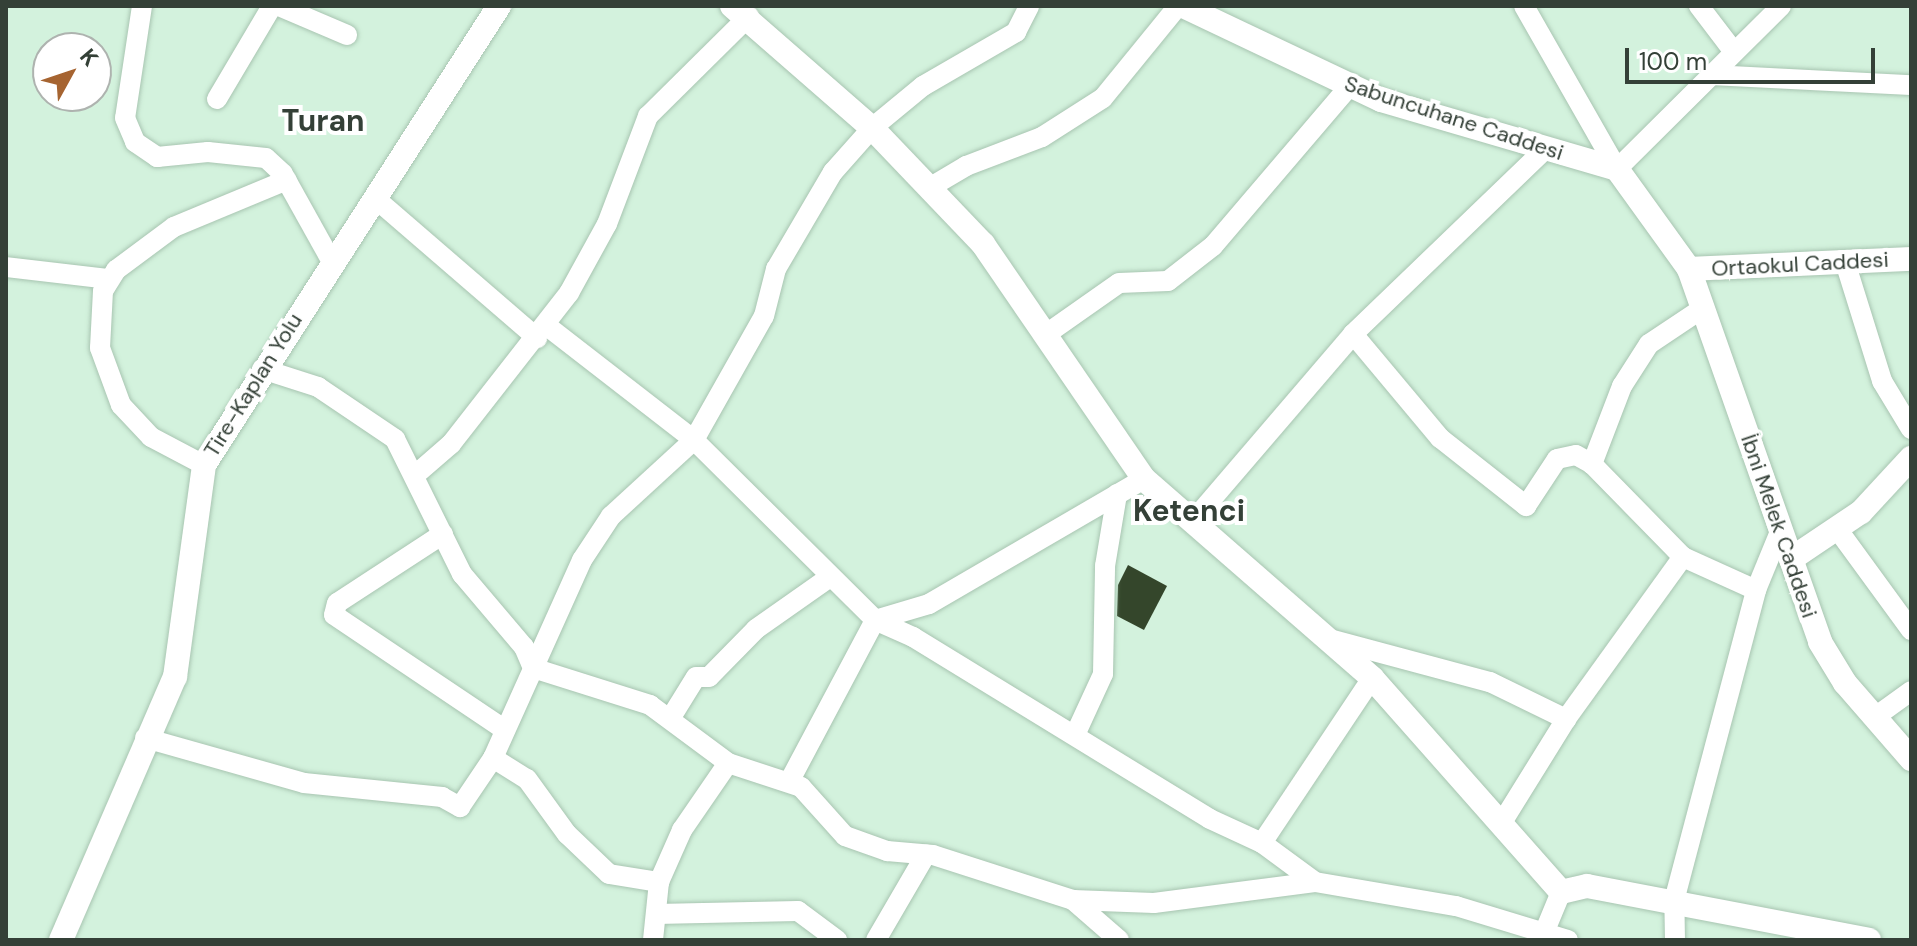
<!DOCTYPE html>
<meta charset="utf-8">
<style>
body{margin:0}
#map{position:relative;width:1917px;height:946px;overflow:hidden;background:#d3f2dd;font-family:"DM Sans",sans-serif}
div>[style]{position:absolute}
.building>*{inset:0;background:#34462b}
.roads{filter:drop-shadow(0 0 2px #a8c5b1) drop-shadow(0 0 2px #a8c5b1)}
.minor>*{height:20px;margin:-10px;padding:0 10px;transform-origin:10px;border-radius:10px;background:#fff}
.tertiary>*{height:24px;margin:-12px;padding:0 12px;transform-origin:12px;border-radius:12px;background:#fff}
span{translate:-50% -50%;white-space:nowrap;text-align:center;line-height:1.15;-webkit-text-stroke:8px #fff;paint-order:stroke}
.street-label{font-size:22px;color:#344037}
.district-label{font-size:30px;color:#344037;font-weight:700}
.frame{position:absolute;inset:0;border:8px solid #344037;pointer-events:none}
.north{position:absolute;left:32px;top:32px;width:80px;height:80px;box-sizing:border-box;background:#fff;border:2px solid #aeb3af;border-radius:50%;rotate:50deg;font-size:22px;font-weight:700;line-height:32px;text-align:center;color:#344037}
.north::after{content:'';display:block;margin:auto;width:28px;height:36px;background:#a66431;clip-path:polygon(50% 0,100% 100%,50% 72%,0 100%)}
.scale{position:absolute;left:1625px;top:48px;width:250px;height:36px;box-sizing:border-box;border:4px solid #344037;border-top:0;padding-left:10px;font-size:24px;line-height:28px;white-space:nowrap;color:#344037;-webkit-text-stroke:6px #fff;paint-order:stroke}
</style>
<div id="map">
<div class="building">
<i style="clip-path:polygon(1128px 565px,1167px 586px,1144px 630px,1117px 616px,1118px 585px)"></i>
</div>
<div class="roads">
<div class="minor">
<i style="left:142px;top:6px;width:113px;rotate:98.6deg"></i>
<i style="left:125px;top:118px;width:26px;rotate:67deg"></i>
<i style="left:135px;top:142px;width:27px;rotate:34deg"></i>
<i style="left:157px;top:157px;width:51px;rotate:-5.6deg"></i>
<i style="left:208px;top:152px;width:58px;rotate:5.9deg"></i>
<i style="left:266px;top:158px;width:23px;rotate:43deg"></i>
<i style="left:283px;top:174px;width:101px;rotate:60.9deg"></i>
<i style="left:279px;top:6px;width:74px;rotate:23.1deg"></i>
<i style="left:1524px;top:6px;width:188px;rotate:60.3deg"></i>
<i style="left:1617px;top:169px;width:231px;rotate:-44.8deg"></i>
<i style="left:1699px;top:6px;width:58px;rotate:52.7deg"></i>
<i style="left:1711px;top:75px;width:200px;rotate:2.9deg"></i>
<i style="left:217px;top:99px;width:108px;rotate:-59.4deg"></i>
<i style="left:929px;top:188px;width:43px;rotate:-30.7deg"></i>
<i style="left:966px;top:166px;width:81px;rotate:-20.9deg"></i>
<i style="left:1042px;top:137px;width:72px;rotate:-32.6deg"></i>
<i style="left:1103px;top:98px;width:119px;rotate:-50.8deg"></i>
<i style="left:376px;top:199px;width:213px;rotate:40.8deg"></i>
<i style="left:1845px;top:262px;width:125px;rotate:72.7deg"></i>
<i style="left:1882px;top:381px;width:56px;rotate:58.9deg"></i>
<i style="left:6px;top:267px;width:103px;rotate:6.7deg"></i>
<i style="left:1703px;top:308px;width:65px;rotate:146.3deg"></i>
<i style="left:1649px;top:344px;width:50px;rotate:122.7deg"></i>
<i style="left:1622px;top:386px;width:84px;rotate:111deg"></i>
<i style="left:1592px;top:464px;width:130px;rotate:45.6deg"></i>
<i style="left:1683px;top:557px;width:80px;rotate:24.3deg"></i>
<i style="left:547px;top:326px;width:186px;rotate:37.8deg"></i>
<i style="left:694px;top:440px;width:255px;rotate:44.8deg"></i>
<i style="left:875px;top:620px;width:42px;rotate:24.1deg"></i>
<i style="left:913px;top:637px;width:348px;rotate:31.5deg"></i>
<i style="left:1210px;top:819px;width:57px;rotate:24.8deg"></i>
<i style="left:1262px;top:843px;width:66px;rotate:36.3deg"></i>
<i style="left:1315px;top:882px;width:143px;rotate:9.7deg"></i>
<i style="left:1456px;top:906px;width:117px;rotate:16.9deg"></i>
<i style="left:1353px;top:334px;width:136px;rotate:50.1deg"></i>
<i style="left:1440px;top:438px;width:110px;rotate:38.3deg"></i>
<i style="left:1526px;top:506px;width:56px;rotate:-56.6deg"></i>
<i style="left:1557px;top:459px;width:19px;rotate:-12deg"></i>
<i style="left:1576px;top:455px;width:18px;rotate:29deg"></i>
<i style="left:1045px;top:335px;width:90px;rotate:-35.1deg"></i>
<i style="left:1119px;top:283px;width:49px;rotate:-2.3deg"></i>
<i style="left:1168px;top:281px;width:57px;rotate:-37.9deg"></i>
<i style="left:1213px;top:246px;width:209px;rotate:-49.5deg"></i>
<i style="left:262px;top:369px;width:59px;rotate:17.8deg"></i>
<i style="left:318px;top:387px;width:93px;rotate:34deg"></i>
<i style="left:395px;top:439px;width:151px;rotate:63.6deg"></i>
<i style="left:462px;top:574px;width:96px;rotate:49.7deg"></i>
<i style="left:524px;top:647px;width:23px;rotate:67deg"></i>
<i style="left:204px;top:465px;width:60px;rotate:-152.2deg"></i>
<i style="left:151px;top:437px;width:44px;rotate:-133.2deg"></i>
<i style="left:121px;top:405px;width:61px;rotate:-110.2deg"></i>
<i style="left:100px;top:348px;width:57px;rotate:-87deg"></i>
<i style="left:103px;top:291px;width:25px;rotate:-58deg"></i>
<i style="left:116px;top:270px;width:72px;rotate:-36.6deg"></i>
<i style="left:174px;top:227px;width:122px;rotate:-22.6deg"></i>
<i style="left:414px;top:476px;width:49px;rotate:-40.9deg"></i>
<i style="left:451px;top:444px;width:192px;rotate:-52deg"></i>
<i style="left:569px;top:293px;width:79px;rotate:-61.2deg"></i>
<i style="left:607px;top:224px;width:116px;rotate:-69.2deg"></i>
<i style="left:648px;top:116px;width:142px;rotate:-44.7deg"></i>
<i style="left:1193px;top:521px;width:246px;rotate:-49.4deg"></i>
<i style="left:1353px;top:334px;width:269px;rotate:-43.9deg"></i>
<i style="left:1838px;top:530px;width:124px;rotate:53.9deg"></i>
<i style="left:443px;top:534px;width:126px;rotate:146.9deg"></i>
<i style="left:337px;top:603px;width:12px;rotate:104deg"></i>
<i style="left:334px;top:615px;width:206px;rotate:33.9deg"></i>
<i style="left:1329px;top:639px;width:167px;rotate:15deg"></i>
<i style="left:1490px;top:682px;width:85px;rotate:26deg"></i>
<i style="left:533px;top:668px;width:123px;rotate:17.5deg"></i>
<i style="left:650px;top:705px;width:97px;rotate:36.6deg"></i>
<i style="left:728px;top:763px;width:77px;rotate:18.2deg"></i>
<i style="left:801px;top:787px;width:66px;rotate:48.1deg"></i>
<i style="left:845px;top:836px;width:45px;rotate:19.7deg"></i>
<i style="left:887px;top:851px;width:46px;rotate:5deg"></i>
<i style="left:933px;top:855px;width:147px;rotate:17.8deg"></i>
<i style="left:1073px;top:900px;width:81px;rotate:2.1deg"></i>
<i style="left:1154px;top:903px;width:162px;rotate:-7.4deg"></i>
<i style="left:1875px;top:717px;width:44px;rotate:-35.8deg"></i>
<i style="left:670px;top:719px;width:49px;rotate:-58.2deg"></i>
<i style="left:696px;top:677px;width:13px"></i>
<i style="left:709px;top:677px;width:67px;rotate:-45.6deg"></i>
<i style="left:756px;top:629px;width:90px;rotate:-35.1deg"></i>
<i style="left:1075px;top:735px;width:67px;rotate:-65.3deg"></i>
<i style="left:1103px;top:674px;width:108px;rotate:-88.9deg"></i>
<i style="left:1105px;top:566px;width:73px;rotate:-80.5deg"></i>
<i style="left:145px;top:738px;width:165px;rotate:15.8deg"></i>
<i style="left:304px;top:783px;width:139px;rotate:5.8deg"></i>
<i style="left:442px;top:797px;width:21px;rotate:29deg"></i>
<i style="left:460px;top:807px;width:59px;rotate:-56deg"></i>
<i style="left:493px;top:758px;width:217px;rotate:-65.8deg"></i>
<i style="left:582px;top:560px;width:53px;rotate:-56.6deg"></i>
<i style="left:611px;top:516px;width:113px;rotate:-42.5deg"></i>
<i style="left:694px;top:440px;width:142px;rotate:-60.6deg"></i>
<i style="left:764px;top:316px;width:49px;rotate:-75.7deg"></i>
<i style="left:776px;top:269px;width:113px;rotate:-59.6deg"></i>
<i style="left:833px;top:172px;width:59px;rotate:-48.4deg"></i>
<i style="left:872px;top:128px;width:66px;rotate:-39.5deg"></i>
<i style="left:923px;top:86px;width:108px;rotate:-30.1deg"></i>
<i style="left:1016px;top:32px;width:29px;rotate:-63deg"></i>
<i style="left:493px;top:758px;width:40px;rotate:32deg"></i>
<i style="left:527px;top:779px;width:68px;rotate:54deg"></i>
<i style="left:567px;top:834px;width:58px;rotate:43.6deg"></i>
<i style="left:609px;top:874px;width:51px;rotate:9.1deg"></i>
<i style="left:789px;top:782px;width:183px;rotate:-62deg"></i>
<i style="left:875px;top:620px;width:56px;rotate:-16.5deg"></i>
<i style="left:929px;top:604px;width:249px;rotate:-30.2deg"></i>
<i style="left:1501px;top:824px;width:123px;rotate:-58.2deg"></i>
<i style="left:1566px;top:719px;width:200px;rotate:-54.2deg"></i>
<i style="left:1262px;top:843px;width:198px;rotate:-56.3deg"></i>
<i style="left:1073px;top:900px;width:61px;rotate:41deg"></i>
<i style="left:656px;top:914px;width:142px;rotate:-1.2deg"></i>
<i style="left:798px;top:911px;width:49px;rotate:36.6deg"></i>
<i style="left:1544px;top:933px;width:44px;rotate:-67.5deg"></i>
<i style="left:653px;top:940px;width:58px;rotate:-84.1deg"></i>
<i style="left:659px;top:882px;width:57px;rotate:-66.1deg"></i>
<i style="left:682px;top:830px;width:81px;rotate:-55.5deg"></i>
<i style="left:876px;top:940px;width:99px;rotate:-59.8deg"></i>
<i style="left:1675px;top:940px;width:39px;rotate:-91deg"></i>
<i style="left:1674px;top:901px;width:322px;rotate:-75.2deg"></i>
<i style="left:1756px;top:590px;width:66px;rotate:-67.7deg"></i>
</div>
<div class="tertiary">
<i style="left:732px;top:6px;width:186px;rotate:41.1deg"></i>
<i style="left:872px;top:128px;width:161px;rotate:46.3deg"></i>
<i style="left:983px;top:244px;width:285px;rotate:55.6deg"></i>
<i style="left:1144px;top:479px;width:303px;rotate:41.1deg"></i>
<i style="left:1372px;top:678px;width:286px;rotate:48.5deg"></i>
<i style="left:1561px;top:892px;width:27px;rotate:-13deg"></i>
<i style="left:1587px;top:886px;width:287px;rotate:10.8deg"></i>
<i style="left:1183px;top:6px;width:219px;rotate:25.4deg"></i>
<i style="left:1381px;top:100px;width:246px;rotate:16.3deg"></i>
<i style="left:1617px;top:169px;width:123px;rotate:54.2deg"></i>
<i style="left:1689px;top:269px;width:395px;rotate:70.6deg"></i>
<i style="left:1820px;top:642px;width:48px;rotate:58.6deg"></i>
<i style="left:1845px;top:683px;width:101px;rotate:49deg"></i>
<i style="left:1689px;top:269px;width:222px;rotate:-2.6deg"></i>
<i style="left:1791px;top:559px;width:84px;rotate:-33.9deg"></i>
<i style="left:1861px;top:512px;width:74px;rotate:-47.2deg"></i>
<i style="left:61px;top:940px;width:287px;rotate:-66.6deg"></i>
<i style="left:175px;top:677px;width:214px;rotate:-82.2deg"></i>
<i style="left:204px;top:465px;width:546px;rotate:-57.27deg"></i>
</div>
</div>
<div class="street-label">
<span style="left:1454px;top:118px;rotate:18deg">Sabuncuhane Caddesi</span>
<span style="left:1800px;top:264px;rotate:-3deg">Ortaokul Caddesi</span>
<span style="left:253px;top:385px;rotate:-58deg">Tire-Kaplan Yolu</span>
<span style="left:1779px;top:526px;rotate:71deg">İbni Melek Caddesi</span>
</div>
<div class="district-label">
<span style="left:323px;top:121px">Turan</span>
<span style="left:1189px;top:511px">Ketenci</span>
</div>
<div class="frame"></div>
<div class="north">K</div>
<div class="scale">100 m</div>
</div>
